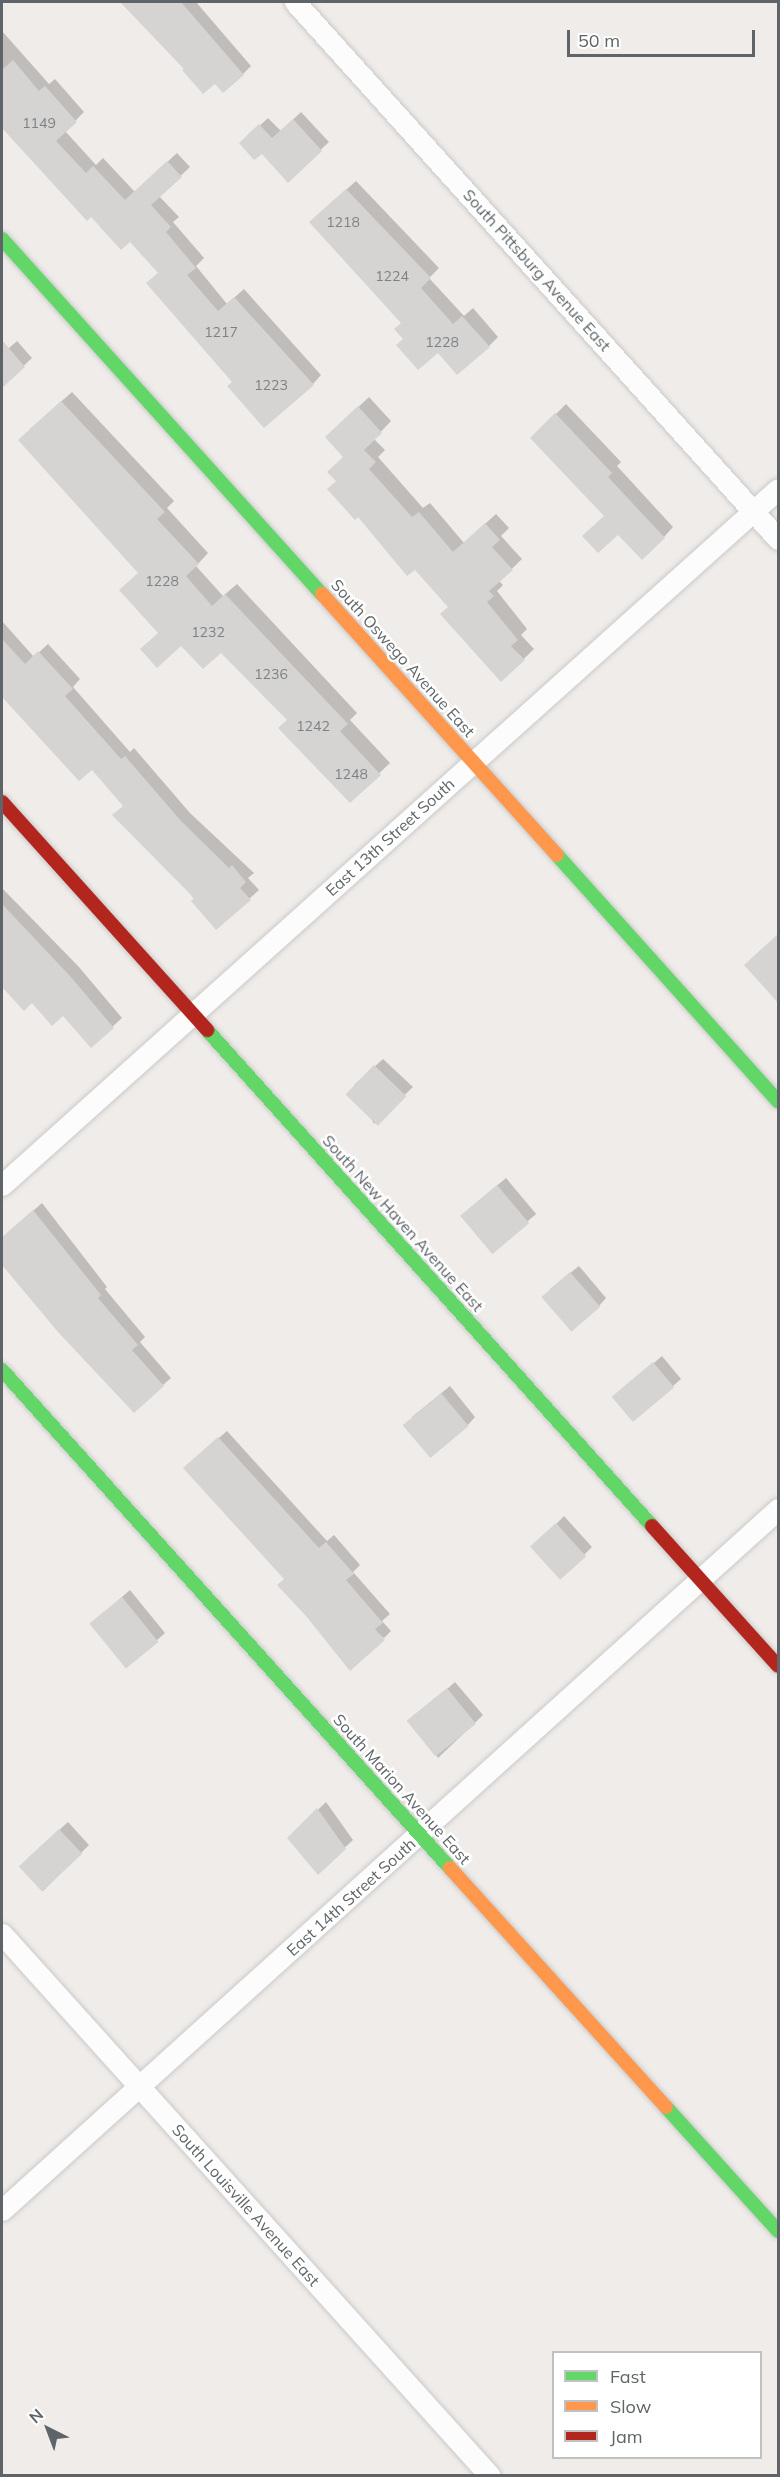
<!DOCTYPE html>
<style>
body{margin:0}
#map{position:relative;width:780px;height:2477px;overflow:hidden;background:#efece9;font-family:Mulish,sans-serif}
div>[style]{position:absolute}
.shadow>*{inset:0;background:#0003;transform-origin:0 0}
.building>*{inset:0;background:#d6d4d3;transform-origin:0 0}
.roads{filter:drop-shadow(0 0 2px #cacaca) drop-shadow(0 0 2px #cacaca)}
.street>*{height:21px;margin:-10.5px;padding:0 10.5px;transform-origin:10.5px;border-radius:10.5px;background:#fdfcfc}
.fast>*{height:14px;margin:-7px;padding:0 7px;transform-origin:7px;border-radius:7px;background:#63d668}
.slow>*{height:14px;margin:-7px;padding:0 7px;transform-origin:7px;border-radius:7px;background:#ff974d}
.jam>*{height:14px;margin:-7px;padding:0 7px;transform-origin:7px;border-radius:7px;background:#b3261e}
span{translate:-50% -50%;white-space:nowrap;text-align:center;line-height:1.15;-webkit-text-stroke:5px #fff;paint-order:stroke}
.number-label{font-size:14px;color:#7d8183}
.number-label span{-webkit-text-stroke-width:0}
.street-label{font-size:16px;color:#5e6467}
.frame{position:absolute;inset:0;border:3px solid #5e6467;pointer-events:none}
.legend{position:absolute;left:552px;top:2351px;width:210px;height:108px;box-sizing:border-box;background:#fff;border:2px solid #bfc1c2;margin:0;padding:8px 10px;list-style:none;font-size:18px;color:#5e6467}
.legend li{display:flex;align-items:center;gap:12px;height:30px}
.legend b{width:30px;border:2px solid #bfc1c2}
.north{position:absolute;left:18px;top:2399px;width:60px;height:60px;-webkit-text-stroke:4px #fff;paint-order:stroke;rotate:318deg;font-size:16px;font-weight:700;line-height:24px;text-align:center;color:#5e6467}
.north::after{content:'';display:block;margin:auto;width:21px;height:27px;background:#5e6467;clip-path:polygon(50% 0,100% 100%,50% 72%,0 100%)}
.scale{position:absolute;left:567px;top:30px;width:188px;height:27px;box-sizing:border-box;border:3px solid #5e6467;border-top:0;padding-left:8px;font-size:18px;line-height:21px;white-space:nowrap;color:#5e6467;-webkit-text-stroke:4px #fff;paint-order:stroke}
</style>
<div id="map">
<div class="shadow">
<i style="clip-path:polygon(138px 2px,196px 2px,251px 66px,243px 74px,215px 81px,130px 10px)"></i>
<i style="clip-path:polygon(2px 31px,49px 84px,55px 79px,84px 112px,65px 131px,96px 165px,103px 158px,135px 192px,177px 153px,190px 167px,159px 196px,179px 217px,173px 222px,204px 258px,196px 266px,227px 304px,244px 289px,321px 375px,313px 384px,148px 283px,159px 272px,130px 240px,91px 215px,87px 219px,2px 125px)"></i>
<i style="clip-path:polygon(301px 112px,329px 142px,288px 180px,262px 152px,241px 143px,268px 118px,281px 131px)"></i>
<i style="clip-path:polygon(356px 181px,439px 268px,429px 278px,464px 316px,473px 308px,498px 337px,489px 346px,438px 351px,405px 339px,402px 323px,320px 213px)"></i>
<i style="clip-path:polygon(17px 341px,32px 358px,2px 386px,2px 342px,8px 349px)"></i>
<i style="clip-path:polygon(72px 392px,174px 501px,167px 508px,208px 553px,196px 566px,223px 596px,237px 584px,357px 713px,350px 720px,390px 763px,350px 801px,289px 719px,221px 650px,181px 644px,160px 632px,140px 572px,30px 429px)"></i>
<i style="clip-path:polygon(369px 397px,391px 421px,374px 439px,385px 450px,378px 457px,423px 508px,430px 503px,464px 543px,496px 514px,509px 528px,501px 536px,522px 559px,499px 581px,503px 585px,497px 591px,527px 629px,521px 635px,534px 649px,502px 680px,450px 606px,338px 481px,345px 456px,337px 427px)"></i>
<i style="clip-path:polygon(566px 404px,621px 462px,617px 466px,673px 527px,664px 537px,606px 515px,532px 438px)"></i>
<i style="clip-path:polygon(2px 621px,34px 657px,48px 644px,80px 679px,73px 687px,130px 752px,134px 748px,190px 813px,254px 873px,248px 878px,259px 890px,216px 928px,124px 805px,92px 768px,79px 779px,2px 695px)"></i>
<i style="clip-path:polygon(2px 888px,79px 967px,122px 1018px,91px 1046px,63px 1014px,33px 1001px,24px 1009px,2px 984px)"></i>
<i style="clip-path:polygon(778px 935px,778px 987px,772px 993px,754px 957px)"></i>
<i style="clip-path:polygon(383px 1059px,413px 1087px,374px 1124px,354px 1085px)"></i>
<i style="left:506px;top:1178px;width:47px;height:58px;rotate:50deg"></i>
<i style="clip-path:polygon(42px 1203px,107px 1287px,105px 1289px,145px 1337px,140px 1342px,171px 1378px,163px 1385px,59px 1331px,2px 1263px,2px 1238px)"></i>
<i style="clip-path:polygon(579px 1266px,606px 1298px,599px 1306px,550px 1289px)"></i>
<i style="clip-path:polygon(662px 1356px,681px 1379px,673px 1386px,622px 1390px)"></i>
<i style="clip-path:polygon(450px 1386px,475px 1417px,468px 1425px,412px 1417px)"></i>
<i style="clip-path:polygon(227px 1431px,327px 1541px,334px 1535px,360px 1565px,353px 1572px,390px 1614px,382px 1621px,391px 1631px,384px 1638px,285px 1579px,192px 1461px)"></i>
<i style="clip-path:polygon(564px 1516px,592px 1547px,584px 1555px,533px 1548px)"></i>
<i style="clip-path:polygon(130px 1590px,165px 1633px,129px 1665px,100px 1616px)"></i>
<i style="clip-path:polygon(455px 1682px,483px 1715px,438px 1758px,417px 1716px)"></i>
<i style="clip-path:polygon(326px 1802px,353px 1840px,318px 1872px,289px 1838px)"></i>
<i style="clip-path:polygon(68px 1822px,89px 1845px,43px 1891px,28px 1858px)"></i>
</div>
<div class="building">
<i style="clip-path:polygon(120px 2px,181px 2px,244px 75px,223px 93px,215px 84px,203px 94px,182px 70px,184px 69px)"></i>
<i style="clip-path:polygon(13px 60px,39px 91px,45px 86px,77px 122px,56px 141px,86px 173px,93px 166px,125px 200px,167px 161px,182px 177px,151px 205px,171px 227px,166px 232px,196px 268px,187px 275px,218px 311px,234px 297px,314px 385px,264px 428px,227px 386px,232px 382px,146px 283px,158px 273px,130px 242px,121px 250px,91px 217px,87px 221px,2px 128px,2px 70px)"></i>
<i style="clip-path:polygon(293px 119px,322px 151px,288px 183px,262px 154px,254px 160px,239px 143px,259px 124px,272px 138px)"></i>
<i style="clip-path:polygon(346px 189px,431px 278px,421px 288px,453px 324px,462px 316px,490px 347px,457px 375px,438px 353px,418px 370px,396px 345px,403px 339px,394px 329px,401px 323px,309px 222px)"></i>
<i style="clip-path:polygon(2px 340px,25px 367px,2px 388px)"></i>
<i style="clip-path:polygon(61px 401px,165px 512px,157px 519px,199px 564px,186px 576px,212px 606px,225px 594px,348px 724px,340px 731px,381px 775px,350px 803px,278px 728px,287px 720px,221px 653px,203px 669px,181px 646px,157px 668px,140px 649px,158px 633px,119px 590px,138px 573px,18px 440px)"></i>
<i style="clip-path:polygon(358px 406px,382px 433px,364px 450px,376px 462px,369px 469px,412px 517px,419px 512px,453px 552px,485px 523px,500px 540px,492px 547px,513px 570px,489px 591px,494px 596px,487px 602px,518px 640px,511px 646px,525px 660px,501px 682px,440px 614px,448px 607px,415px 570px,407px 576px,358px 517px,355px 520px,327px 489px,336px 481px,327px 472px,343px 457px,325px 437px)"></i>
<i style="clip-path:polygon(555px 413px,612px 473px,608px 477px,665px 538px,642px 560px,618px 535px,598px 553px,582px 536px,604px 516px,530px 438px)"></i>
<i style="clip-path:polygon(2px 639px,25px 664px,38px 651px,73px 689px,65px 696px,121px 759px,125px 756px,181px 821px,229px 868px,232px 865px,246px 882px,240px 888px,251px 900px,216px 930px,191px 901px,194px 898px,112px 815px,123px 806px,92px 770px,79px 781px,2px 697px)"></i>
<i style="clip-path:polygon(2px 904px,70px 976px,114px 1028px,91px 1048px,63px 1016px,52px 1026px,32px 1003px,24px 1011px,2px 987px)"></i>
<i style="clip-path:polygon(778px 934px,778px 1003px,744px 965px)"></i>
<i style="left:374px;top:1065px;width:45px;height:41px;rotate:44deg"></i>
<i style="left:497px;top:1185px;width:50px;height:48px;rotate:50deg"></i>
<i style="clip-path:polygon(33px 1210px,101px 1295px,98px 1298px,138px 1345px,132px 1350px,164px 1386px,134px 1413px,58px 1332px,2px 1265px,2px 1237px)"></i>
<i style="left:570px;top:1272px;width:46px;height:38px;rotate:49deg"></i>
<i style="left:653px;top:1362px;width:33px;height:54px;rotate:50deg"></i>
<i style="left:441px;top:1393px;width:43px;height:50px;rotate:50deg"></i>
<i style="clip-path:polygon(218px 1437px,319px 1548px,326px 1542px,354px 1574px,346px 1580px,383px 1623px,375px 1629px,385px 1640px,350px 1671px,306px 1616px,277px 1585px,284px 1579px,183px 1468px)"></i>
<i style="left:556px;top:1523px;width:45px;height:35px;rotate:48deg"></i>
<i style="left:122px;top:1597px;width:58px;height:42px;rotate:51deg"></i>
<i style="left:447px;top:1688px;width:46px;height:52px;rotate:51deg"></i>
<i style="clip-path:polygon(317px 1808px,346px 1849px,318px 1875px,287px 1838px)"></i>
<i style="left:59px;top:1829px;width:34px;height:55px;rotate:47deg"></i>
</div>
<div class="roads">
<div class="street">
<i style="left:295px;top:2px;width:722px;rotate:48.03deg"></i>
<i style="left:2px;top:1185px;width:1042px;rotate:-41.89deg"></i>
<i style="left:2px;top:1934px;width:729px;rotate:48deg"></i>
<i style="left:2px;top:2210px;width:1046px;rotate:-42.09deg"></i>
</div>
<div class="fast">
<i style="left:2px;top:239px;width:478px;rotate:48deg"></i>
<i style="left:557px;top:855px;width:331px;rotate:48.1deg"></i>
<i style="left:207px;top:1030px;width:666px;rotate:48.1deg"></i>
<i style="left:2px;top:1370px;width:670px;rotate:48.03deg"></i>
<i style="left:666px;top:2107px;width:167px;rotate:47.9deg"></i>
</div>
<div class="slow">
<i style="left:322px;top:594px;width:351px;rotate:48deg"></i>
<i style="left:450px;top:1868px;width:322px;rotate:47.9deg"></i>
</div>
<div class="jam">
<i style="left:2px;top:802px;width:307px;rotate:48deg"></i>
<i style="left:652px;top:1526px;width:188px;rotate:48deg"></i>
</div>
</div>
<div class="number-label">
<span style="left:39px;top:123px">1149</span>
<span style="left:343px;top:222px">1218</span>
<span style="left:392px;top:276px">1224</span>
<span style="left:221px;top:332px">1217</span>
<span style="left:442px;top:342px">1228</span>
<span style="left:271px;top:385px">1223</span>
<span style="left:162px;top:581px">1228</span>
<span style="left:208px;top:632px">1232</span>
<span style="left:271px;top:674px">1236</span>
<span style="left:313px;top:726px">1242</span>
<span style="left:351px;top:774px">1248</span>
</div>
<div class="street-label">
<span style="left:537px;top:270px;rotate:48deg">South Pittsburg Avenue East</span>
<span style="left:403px;top:658px;rotate:48deg">South Oswego Avenue East</span>
<span style="left:390px;top:837px;rotate:-42deg">East 13th Street South</span>
<span style="left:403px;top:1223px;rotate:48deg">South New Haven Avenue East</span>
<span style="left:402px;top:1789px;rotate:48deg">South Marion Avenue East</span>
<span style="left:351px;top:1897px;rotate:-42deg">East 14th Street South</span>
<span style="left:246px;top:2205px;rotate:48deg">South Louisville Avenue East</span>
</div>
<div class="frame"></div>
<ul class="legend">
<li><b style="height:8px;background:#63d668"></b>Fast</li>
<li><b style="height:8px;background:#ff974d"></b>Slow</li>
<li><b style="height:8px;background:#b3261e"></b>Jam</li>
</ul>
<div class="north">N</div>
<div class="scale">50 m</div>
</div>
